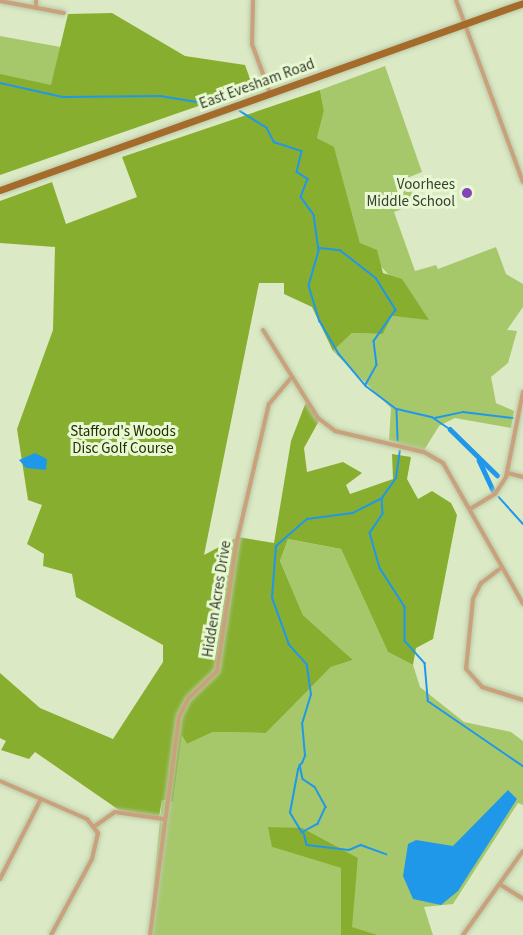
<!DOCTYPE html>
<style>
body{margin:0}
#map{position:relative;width:523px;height:935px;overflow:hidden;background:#dbeac5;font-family:"Source Sans 3",sans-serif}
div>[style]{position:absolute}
.green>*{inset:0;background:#a6c86b}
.forest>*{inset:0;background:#87ae2f}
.water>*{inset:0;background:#2098ea}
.stream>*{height:1.5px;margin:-0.75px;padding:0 0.75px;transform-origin:0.75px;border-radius:0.75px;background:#2098ea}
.canal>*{height:4.5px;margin:-2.25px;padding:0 2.25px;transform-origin:2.25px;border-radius:2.25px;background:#2098ea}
.roads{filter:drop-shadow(0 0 2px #bbc8a7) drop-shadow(0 0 2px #bbc8a7)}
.minor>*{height:4px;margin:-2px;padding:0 2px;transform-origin:2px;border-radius:2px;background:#c9a17b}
.primary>*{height:7px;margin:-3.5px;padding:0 3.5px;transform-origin:3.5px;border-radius:3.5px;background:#a46b2b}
.dots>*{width:16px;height:16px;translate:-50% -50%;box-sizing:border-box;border:3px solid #e8f8d2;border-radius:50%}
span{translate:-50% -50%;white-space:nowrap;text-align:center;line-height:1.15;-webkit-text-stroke:6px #e8f8d2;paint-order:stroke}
.street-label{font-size:15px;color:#393f30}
.poi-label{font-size:15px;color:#393f30}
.right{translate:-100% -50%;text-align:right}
.park-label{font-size:15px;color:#223000}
</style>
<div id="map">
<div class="green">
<i style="clip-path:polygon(0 36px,66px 48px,64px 104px,0 121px)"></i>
<i style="clip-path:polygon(385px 66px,422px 172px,407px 178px,415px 204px,394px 212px,415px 271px,436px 265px,438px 269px,496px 247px,506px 274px,523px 284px,523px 307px,507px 330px,517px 331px,508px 363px,491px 377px,496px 403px,514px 411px,511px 428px,455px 418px,439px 426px,423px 452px,389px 440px,391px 408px,333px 351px,352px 333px,383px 334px,392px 316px,428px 319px,360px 243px,334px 148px,317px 138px,324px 111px,320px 90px)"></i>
<i style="clip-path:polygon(288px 539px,341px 549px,388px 652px,413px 665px,420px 687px,464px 722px,511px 732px,523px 741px,523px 805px,518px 803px,453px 904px,424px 907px,433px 935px,378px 935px,351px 927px,358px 858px,272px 847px,342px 868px,341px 935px,149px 935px,162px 800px,173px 802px,182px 733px,187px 744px,213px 732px,266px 733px,331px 667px,353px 660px,303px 615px,280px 561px)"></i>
</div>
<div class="forest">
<i style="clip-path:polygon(112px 13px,185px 56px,245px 65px,253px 87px,0 175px,0 74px,51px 85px,68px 14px)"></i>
<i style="clip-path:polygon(320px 90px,324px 111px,317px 138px,334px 147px,360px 243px,377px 250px,383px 273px,402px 279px,429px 320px,392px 316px,383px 334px,352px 333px,333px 351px,312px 307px,284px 294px,284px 283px,259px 283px,204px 555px,238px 537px,274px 543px,291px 441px,306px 402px,320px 419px,304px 448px,307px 472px,343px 462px,362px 473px,346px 485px,350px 494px,393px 479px,392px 454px,411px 457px,407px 479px,418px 499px,432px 491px,451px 503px,457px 515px,433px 639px,416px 648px,413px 665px,388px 652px,341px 549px,288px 539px,280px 561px,303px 615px,353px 660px,331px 667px,266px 733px,213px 732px,187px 744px,182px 735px,173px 802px,162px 800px,159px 817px,119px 810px,35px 752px,29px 759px,1px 750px,6px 741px,0 738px,0 673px,40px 708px,113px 739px,163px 662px,163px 645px,76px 597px,72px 574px,43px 566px,44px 554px,27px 544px,42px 505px,28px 500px,17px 429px,53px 330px,55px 247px,0 243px,0 201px,52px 182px,66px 224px,137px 197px,122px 157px)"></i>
<i style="clip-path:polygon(268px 827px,302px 828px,358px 858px,352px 927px,378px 935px,341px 935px,341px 868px,272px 847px)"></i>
</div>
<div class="water">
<i style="clip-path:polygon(35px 453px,47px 459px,46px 470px,26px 468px,19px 460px)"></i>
<i style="clip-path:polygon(508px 790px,517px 799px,458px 891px,441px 905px,413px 899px,403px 876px,408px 844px,416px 840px,453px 846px)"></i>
</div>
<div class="stream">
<i style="left:0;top:83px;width:65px;rotate:12.5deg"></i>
<i style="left:63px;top:97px;width:97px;rotate:-0.6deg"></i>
<i style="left:160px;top:96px;width:58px;rotate:9deg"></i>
<i style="left:240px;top:111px;width:32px;rotate:32deg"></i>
<i style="left:267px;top:128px;width:16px;rotate:63deg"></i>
<i style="left:274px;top:142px;width:29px;rotate:18deg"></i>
<i style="left:302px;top:151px;width:22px;rotate:103deg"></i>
<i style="left:297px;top:172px;width:13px;rotate:32deg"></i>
<i style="left:308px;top:179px;width:19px;rotate:111deg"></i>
<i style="left:301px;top:197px;width:22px;rotate:54deg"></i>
<i style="left:314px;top:215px;width:36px;rotate:82deg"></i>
<i style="left:319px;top:251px;width:36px;rotate:106deg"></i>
<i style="left:309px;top:286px;width:37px;rotate:73deg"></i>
<i style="left:320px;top:321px;width:38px;rotate:60deg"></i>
<i style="left:339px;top:354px;width:42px;rotate:49.8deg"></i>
<i style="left:366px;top:386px;width:39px;rotate:37deg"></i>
<i style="left:397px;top:409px;width:36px;rotate:13deg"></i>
<i style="left:432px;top:417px;width:22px;rotate:34deg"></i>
<i style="left:320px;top:248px;width:20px;rotate:6deg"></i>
<i style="left:340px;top:250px;width:46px;rotate:37.9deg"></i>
<i style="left:376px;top:278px;width:38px;rotate:58deg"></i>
<i style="left:396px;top:310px;width:38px;rotate:125deg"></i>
<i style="left:374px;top:341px;width:24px;rotate:83deg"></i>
<i style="left:377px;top:365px;width:23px;rotate:119deg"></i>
<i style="left:397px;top:410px;width:30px;rotate:88deg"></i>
<i style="left:435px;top:418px;width:29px;rotate:-12deg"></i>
<i style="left:463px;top:412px;width:50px;rotate:6.8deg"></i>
<i style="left:499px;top:497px;width:36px;rotate:48deg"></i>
<i style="left:382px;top:499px;width:15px;rotate:86deg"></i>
<i style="left:383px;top:514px;width:23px;rotate:124deg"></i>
<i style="left:370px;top:533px;width:36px;rotate:74deg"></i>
<i style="left:380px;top:568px;width:46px;rotate:57.3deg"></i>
<i style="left:405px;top:607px;width:34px;rotate:90deg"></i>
<i style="left:405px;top:641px;width:30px;rotate:48deg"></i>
<i style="left:425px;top:663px;width:38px;rotate:85deg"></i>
<i style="left:428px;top:701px;width:115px;rotate:34.4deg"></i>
<i style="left:300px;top:765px;width:14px;rotate:78deg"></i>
<i style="left:303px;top:779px;width:14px;rotate:34deg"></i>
<i style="left:315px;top:787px;width:23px;rotate:61deg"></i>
<i style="left:326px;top:807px;width:19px;rotate:115deg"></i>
<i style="left:318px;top:824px;width:18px;rotate:151deg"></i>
<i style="left:302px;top:833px;width:23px;rotate:-121deg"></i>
<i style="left:290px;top:813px;width:44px;rotate:-79.5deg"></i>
<i style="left:298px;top:770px;width:5px;rotate:-68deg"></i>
<i style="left:300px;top:765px;width:3px;rotate:-45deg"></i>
<i style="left:302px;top:763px;width:8px;rotate:-67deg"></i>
<i style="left:305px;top:756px;width:32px;rotate:-95deg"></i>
<i style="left:302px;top:724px;width:30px;rotate:-73deg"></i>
<i style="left:311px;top:695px;width:30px;rotate:-98deg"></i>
<i style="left:307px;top:665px;width:27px;rotate:-132deg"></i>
<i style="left:289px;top:645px;width:50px;rotate:-109.9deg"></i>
<i style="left:272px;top:598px;width:52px;rotate:-85.6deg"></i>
<i style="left:276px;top:546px;width:41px;rotate:-41.1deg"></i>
<i style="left:307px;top:519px;width:46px;rotate:-7.4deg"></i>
<i style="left:353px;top:513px;width:33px;rotate:-27deg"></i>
<i style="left:382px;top:498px;width:24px;rotate:-55deg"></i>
<i style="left:396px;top:478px;width:27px;rotate:-82deg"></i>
<i style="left:304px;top:833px;width:12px;rotate:76deg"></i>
<i style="left:307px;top:845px;width:42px;rotate:6.8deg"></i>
<i style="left:349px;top:850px;width:13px;rotate:-23deg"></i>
<i style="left:361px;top:845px;width:27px;rotate:20deg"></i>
</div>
<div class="canal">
<i style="left:450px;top:429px;width:66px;rotate:44.4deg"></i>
<i style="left:479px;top:460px;width:33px;rotate:65deg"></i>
</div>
<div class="roads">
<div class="minor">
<i style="left:253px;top:0;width:44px;rotate:91.3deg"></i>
<i style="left:252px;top:44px;width:52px;rotate:69.8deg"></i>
<i style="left:456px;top:0;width:194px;rotate:69.8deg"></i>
<i style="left:0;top:1px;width:65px;rotate:10.6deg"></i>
<i style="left:36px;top:8px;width:8px;rotate:-90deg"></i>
<i style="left:263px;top:330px;width:104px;rotate:58deg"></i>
<i style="left:318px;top:418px;width:21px;rotate:37deg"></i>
<i style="left:335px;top:431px;width:91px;rotate:13.3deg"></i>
<i style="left:424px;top:452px;width:22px;rotate:30deg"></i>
<i style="left:443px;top:463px;width:162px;rotate:60.4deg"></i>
<i style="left:508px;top:473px;width:16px;rotate:15deg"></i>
<i style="left:470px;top:509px;width:29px;rotate:-31deg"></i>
<i style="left:495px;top:494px;width:20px;rotate:-57deg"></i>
<i style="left:506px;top:477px;width:87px;rotate:-78.7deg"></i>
<i style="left:501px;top:568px;width:25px;rotate:143deg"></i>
<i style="left:481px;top:583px;width:18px;rotate:117deg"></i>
<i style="left:473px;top:599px;width:70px;rotate:95.7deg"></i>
<i style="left:466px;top:669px;width:24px;rotate:48deg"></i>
<i style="left:482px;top:687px;width:43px;rotate:17.6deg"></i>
<i style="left:0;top:781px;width:95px;rotate:23.6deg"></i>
<i style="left:87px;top:819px;width:18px;rotate:52deg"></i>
<i style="left:98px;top:833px;width:27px;rotate:103deg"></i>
<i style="left:92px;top:859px;width:86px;rotate:118.3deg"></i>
<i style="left:95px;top:826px;width:24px;rotate:-35deg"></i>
<i style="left:115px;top:812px;width:49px;rotate:8.3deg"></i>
<i style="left:0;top:879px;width:90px;rotate:-62.9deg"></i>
<i style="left:501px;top:885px;width:26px;rotate:32deg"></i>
<i style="left:150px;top:935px;width:220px;rotate:-82.4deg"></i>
<i style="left:179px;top:717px;width:20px;rotate:-63deg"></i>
<i style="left:188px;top:699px;width:40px;rotate:-44deg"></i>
<i style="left:217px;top:671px;width:132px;rotate:-81.3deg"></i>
<i style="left:237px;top:541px;width:141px;rotate:-76.9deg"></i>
<i style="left:269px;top:404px;width:34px;rotate:-50deg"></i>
<i style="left:463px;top:935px;width:103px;rotate:-54.5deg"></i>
</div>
<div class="primary">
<i style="left:0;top:190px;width:555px;rotate:-19.67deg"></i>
</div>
</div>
<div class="dots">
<i style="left:467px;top:193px;background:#8244b9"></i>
</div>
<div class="street-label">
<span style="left:257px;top:84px;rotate:-20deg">East Evesham Road</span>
<span style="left:217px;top:599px;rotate:-81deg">Hidden Acres Drive</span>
</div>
<div class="poi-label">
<span class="right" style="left:455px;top:193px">Voorhees<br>Middle School</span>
</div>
<div class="park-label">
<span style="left:123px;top:440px">Stafford's Woods<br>Disc Golf Course</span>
</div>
</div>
